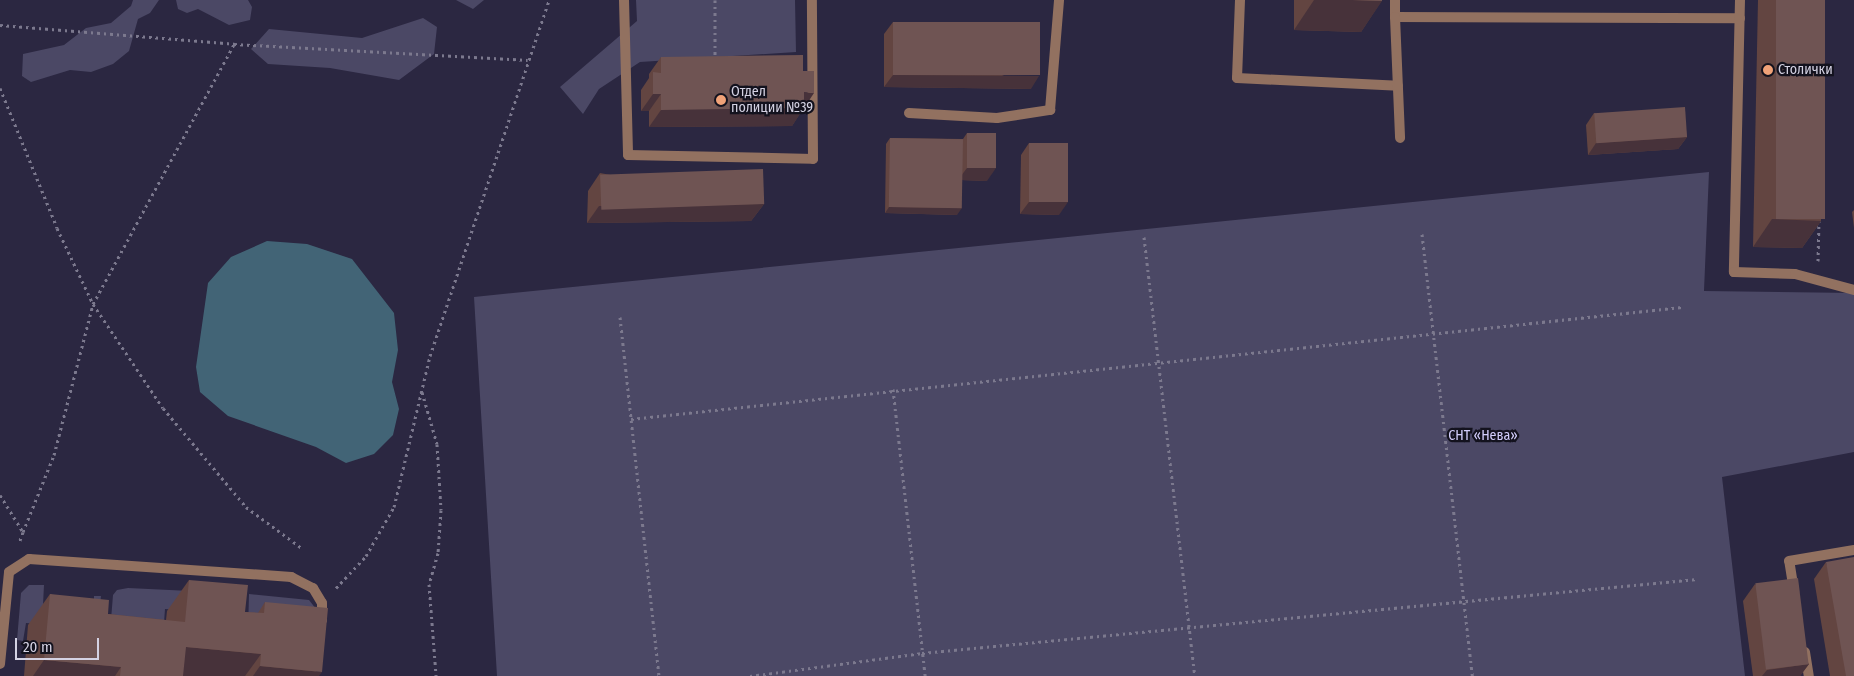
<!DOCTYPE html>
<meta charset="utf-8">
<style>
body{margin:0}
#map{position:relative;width:1854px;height:676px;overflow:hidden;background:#2b2741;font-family:"Fira Sans Condensed",sans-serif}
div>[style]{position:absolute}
.green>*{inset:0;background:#4b4865}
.water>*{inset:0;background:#426476}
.path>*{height:3px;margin-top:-1.5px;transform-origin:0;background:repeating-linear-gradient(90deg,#7c798e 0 2.5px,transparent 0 6.5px)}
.service>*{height:10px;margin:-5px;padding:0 5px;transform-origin:5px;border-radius:5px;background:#927160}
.wall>*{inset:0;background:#634541}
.shaded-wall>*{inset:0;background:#47323a}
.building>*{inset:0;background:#6f5453;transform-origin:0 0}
.dots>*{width:14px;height:14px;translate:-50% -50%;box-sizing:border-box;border:2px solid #13121e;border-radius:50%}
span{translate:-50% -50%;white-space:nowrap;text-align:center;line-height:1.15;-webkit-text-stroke:4.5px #13121e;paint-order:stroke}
.poi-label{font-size:14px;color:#d4d2e3}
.left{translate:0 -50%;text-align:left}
.park-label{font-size:14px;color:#d2cdfb}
.scale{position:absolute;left:15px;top:638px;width:84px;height:22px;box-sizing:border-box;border:2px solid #d4d2e3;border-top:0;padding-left:6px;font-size:15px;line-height:18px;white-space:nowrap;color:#d4d2e3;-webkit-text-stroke:4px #13121e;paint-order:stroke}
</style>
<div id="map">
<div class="green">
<i style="clip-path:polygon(133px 0,159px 0,150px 13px,138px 19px,129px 51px,113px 64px,91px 72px,70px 70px,31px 82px,22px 76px,23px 54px,64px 45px,86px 28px,111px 23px,131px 6px)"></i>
<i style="clip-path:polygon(176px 0,248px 0,252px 7px,250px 20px,229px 25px,198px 9px,187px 13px,178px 9px)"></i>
<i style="clip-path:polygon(456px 0,484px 0,473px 9px)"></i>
<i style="clip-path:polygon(636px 0,795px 0,796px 52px,640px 62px,599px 89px,583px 114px,560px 87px,637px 21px)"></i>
<i style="clip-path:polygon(423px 18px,437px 27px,434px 54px,399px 80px,330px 68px,268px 64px,251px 49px,269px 29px,362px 38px)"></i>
<i style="clip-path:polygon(1709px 172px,1704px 291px,1854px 293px,1854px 452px,1722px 477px,1745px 676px,497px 676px,474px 297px)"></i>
<i style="clip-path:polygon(29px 585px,44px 585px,43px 605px,94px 609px,94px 596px,101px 596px,97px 629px,26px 623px,23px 641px,17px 640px,21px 593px)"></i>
<i style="clip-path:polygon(128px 588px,232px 593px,230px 614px,165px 609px,162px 650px,109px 644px,113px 595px,117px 590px)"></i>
<i style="clip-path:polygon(249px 594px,309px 600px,320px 614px,248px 632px)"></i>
</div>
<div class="water">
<i style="clip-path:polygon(267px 241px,307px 244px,352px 259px,394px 313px,398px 350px,392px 382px,399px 409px,393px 435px,374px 454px,346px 463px,316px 447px,228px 416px,200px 392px,196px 367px,208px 283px,231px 257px)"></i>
</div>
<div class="path">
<i style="left:715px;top:0;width:60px;rotate:90deg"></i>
<i style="left:0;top:25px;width:235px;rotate:4.6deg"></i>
<i style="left:234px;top:44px;width:294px;rotate:3.1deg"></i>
<i style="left:0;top:88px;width:151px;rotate:67.8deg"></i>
<i style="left:57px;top:228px;width:84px;rotate:64.7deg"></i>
<i style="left:93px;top:304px;width:125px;rotate:56.1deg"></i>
<i style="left:163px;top:408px;width:129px;rotate:50deg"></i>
<i style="left:246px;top:507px;width:71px;rotate:36.4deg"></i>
<i style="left:1422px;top:234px;width:445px;rotate:83.5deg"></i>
<i style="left:1144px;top:237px;width:442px;rotate:83.4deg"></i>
<i style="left:1818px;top:261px;width:41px;rotate:-88.6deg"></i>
<i style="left:620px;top:317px;width:361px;rotate:83.8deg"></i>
<i style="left:893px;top:389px;width:289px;rotate:83.6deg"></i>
<i style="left:422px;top:392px;width:54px;rotate:73.9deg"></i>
<i style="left:437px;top:444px;width:66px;rotate:86.5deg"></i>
<i style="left:441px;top:510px;width:43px;rotate:94deg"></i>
<i style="left:438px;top:553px;width:32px;rotate:106deg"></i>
<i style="left:429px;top:584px;width:92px;rotate:85.6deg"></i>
<i style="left:631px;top:419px;width:1057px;rotate:-6.08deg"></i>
<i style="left:0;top:495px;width:44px;rotate:58.1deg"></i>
<i style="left:23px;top:532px;width:12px;rotate:110deg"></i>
<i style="left:23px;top:532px;width:83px;rotate:-68.1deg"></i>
<i style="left:54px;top:455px;width:156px;rotate:-75.5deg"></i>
<i style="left:93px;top:304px;width:296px;rotate:-61.5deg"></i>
<i style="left:336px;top:588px;width:44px;rotate:-46.8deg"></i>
<i style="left:366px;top:556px;width:56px;rotate:-60.3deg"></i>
<i style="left:394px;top:507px;width:155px;rotate:-76.6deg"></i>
<i style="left:430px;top:356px;width:375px;rotate:-71.5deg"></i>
<i style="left:750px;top:676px;width:174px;rotate:-7.6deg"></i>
<i style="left:922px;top:653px;width:779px;rotate:-5.45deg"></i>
</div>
<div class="service">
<i style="left:624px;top:0;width:155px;rotate:88.5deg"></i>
<i style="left:628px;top:155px;width:185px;rotate:1.2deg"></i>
<i style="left:813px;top:159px;width:159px;rotate:-90.4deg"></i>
<i style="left:1240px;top:0;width:78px;rotate:92.2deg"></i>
<i style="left:1237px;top:78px;width:161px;rotate:2.8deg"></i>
<i style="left:1395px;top:0;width:17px;rotate:90deg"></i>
<i style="left:1395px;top:17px;width:345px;rotate:0.2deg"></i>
<i style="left:1740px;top:0;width:272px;rotate:91.3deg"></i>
<i style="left:1734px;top:272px;width:61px;rotate:1.9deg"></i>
<i style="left:1795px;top:274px;width:61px;rotate:15.2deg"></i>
<i style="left:1395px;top:17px;width:121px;rotate:87.6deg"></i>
<i style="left:909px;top:113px;width:88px;rotate:3.3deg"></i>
<i style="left:997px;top:118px;width:54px;rotate:-8.6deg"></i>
<i style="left:1050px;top:110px;width:110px;rotate:-85.3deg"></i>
<i style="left:1794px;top:591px;width:30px;rotate:-99deg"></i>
<i style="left:1789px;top:561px;width:66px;rotate:-9.6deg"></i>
<i style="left:1805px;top:652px;width:24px;rotate:81deg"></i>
<i style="left:0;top:664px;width:92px;rotate:-84.4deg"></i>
<i style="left:9px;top:572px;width:24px;rotate:-33deg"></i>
<i style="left:29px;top:559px;width:263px;rotate:3.9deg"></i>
<i style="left:291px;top:577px;width:25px;rotate:27deg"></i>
<i style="left:313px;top:588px;width:17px;rotate:59deg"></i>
<i style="left:322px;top:603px;width:17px;rotate:90deg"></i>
</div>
<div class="wall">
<i style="clip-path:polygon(1294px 0,1382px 0,1361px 32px,1294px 30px)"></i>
<i style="clip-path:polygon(1758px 0,1825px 0,1821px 221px,1802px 248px,1753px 247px)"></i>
<i style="clip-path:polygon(893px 22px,1031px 89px,884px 87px,884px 34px)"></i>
<i style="clip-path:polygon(661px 57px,804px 107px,792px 126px,649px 127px,649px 111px,641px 111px,641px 90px,649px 78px,649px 74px)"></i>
<i style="clip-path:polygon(1594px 113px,1687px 137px,1678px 149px,1588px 155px,1586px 125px)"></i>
<i style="clip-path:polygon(967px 133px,987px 181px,962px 180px,957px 215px,885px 213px,886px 144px,890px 138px,963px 139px)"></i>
<i style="clip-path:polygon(1029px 143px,1059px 215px,1020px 214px,1021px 155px)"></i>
<i style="clip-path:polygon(600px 173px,764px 204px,751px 221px,587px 223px,588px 191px)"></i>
<i style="clip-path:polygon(1854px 210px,1854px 228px,1852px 212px)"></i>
<i style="clip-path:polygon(1826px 562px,1854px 676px,1830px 676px,1814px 579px)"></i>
<i style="clip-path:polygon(189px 580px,245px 612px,258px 613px,265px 602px,319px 676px,24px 676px,28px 625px,50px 594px,108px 614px,166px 620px,167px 611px)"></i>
<i style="clip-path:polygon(1755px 584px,1809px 664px,1800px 676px,1753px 676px,1743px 601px)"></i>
</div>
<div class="shaded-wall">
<i style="clip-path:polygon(1314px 0,1352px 0,1382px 1px,1361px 32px,1294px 30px)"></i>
<i style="clip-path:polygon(893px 75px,1039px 76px,1031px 89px,884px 87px)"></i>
<i style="clip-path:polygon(804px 92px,814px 93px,792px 126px,649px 127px,661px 110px)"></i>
<i style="clip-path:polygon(653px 94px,661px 94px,649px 111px,641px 111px)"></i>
<i style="clip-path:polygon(1687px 137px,1678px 149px,1588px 155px,1596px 143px)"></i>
<i style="clip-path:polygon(967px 168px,996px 168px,987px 181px,958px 180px)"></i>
<i style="clip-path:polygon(1029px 202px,1068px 202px,1059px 215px,1020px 214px)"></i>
<i style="clip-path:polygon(764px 204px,751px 221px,587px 223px,599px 206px)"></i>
<i style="clip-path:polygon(889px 207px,962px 208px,957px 215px,885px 213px)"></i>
<i style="clip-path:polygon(1772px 219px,1821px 221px,1802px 248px,1753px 247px)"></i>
<i style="clip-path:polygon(186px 647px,261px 654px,245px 676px,165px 676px)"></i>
<i style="clip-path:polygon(44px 660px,121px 667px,115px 676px,33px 676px)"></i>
<i style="clip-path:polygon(1809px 664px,1800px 676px,1762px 676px,1767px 670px)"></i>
<i style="clip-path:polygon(260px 666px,322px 672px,319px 676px,253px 676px)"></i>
</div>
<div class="building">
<i style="clip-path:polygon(1352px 0,1382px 0,1382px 1px)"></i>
<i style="left:1776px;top:0;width:49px;height:219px"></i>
<i style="left:893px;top:22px;width:147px;height:53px"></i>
<i style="clip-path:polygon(803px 55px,803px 71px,814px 71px,814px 93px,804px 92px,804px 108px,661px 110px,661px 94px,653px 94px,653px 72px,661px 73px,661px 57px)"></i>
<i style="left:1685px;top:107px;width:30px;height:91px;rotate:86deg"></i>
<i style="left:967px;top:133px;width:29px;height:35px"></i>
<i style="left:890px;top:138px;width:73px;height:69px;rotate:1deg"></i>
<i style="left:1029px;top:143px;width:39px;height:59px"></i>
<i style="left:763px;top:169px;width:35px;height:163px;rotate:88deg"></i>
<i style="clip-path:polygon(1854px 557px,1854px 676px,1846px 676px,1826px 562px)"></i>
<i style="left:1798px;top:578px;width:87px;height:43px;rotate:83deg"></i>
<i style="clip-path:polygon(189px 580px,248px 585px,245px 612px,264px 613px,265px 602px,328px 608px,322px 672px,260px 666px,261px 654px,186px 647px,183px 676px,120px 676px,121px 667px,44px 660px,50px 594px,109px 600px,108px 614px,185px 622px)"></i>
</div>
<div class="dots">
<i style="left:1768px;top:70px;background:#f0a278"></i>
<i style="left:721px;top:100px;background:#f0a278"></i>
</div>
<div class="poi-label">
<span class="left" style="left:1778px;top:70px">Столички</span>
<span class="left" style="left:731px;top:100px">Отдел<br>полиции №39</span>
</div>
<div class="park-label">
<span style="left:1483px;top:436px">СНТ «Нева»</span>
</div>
<div class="scale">20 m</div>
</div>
